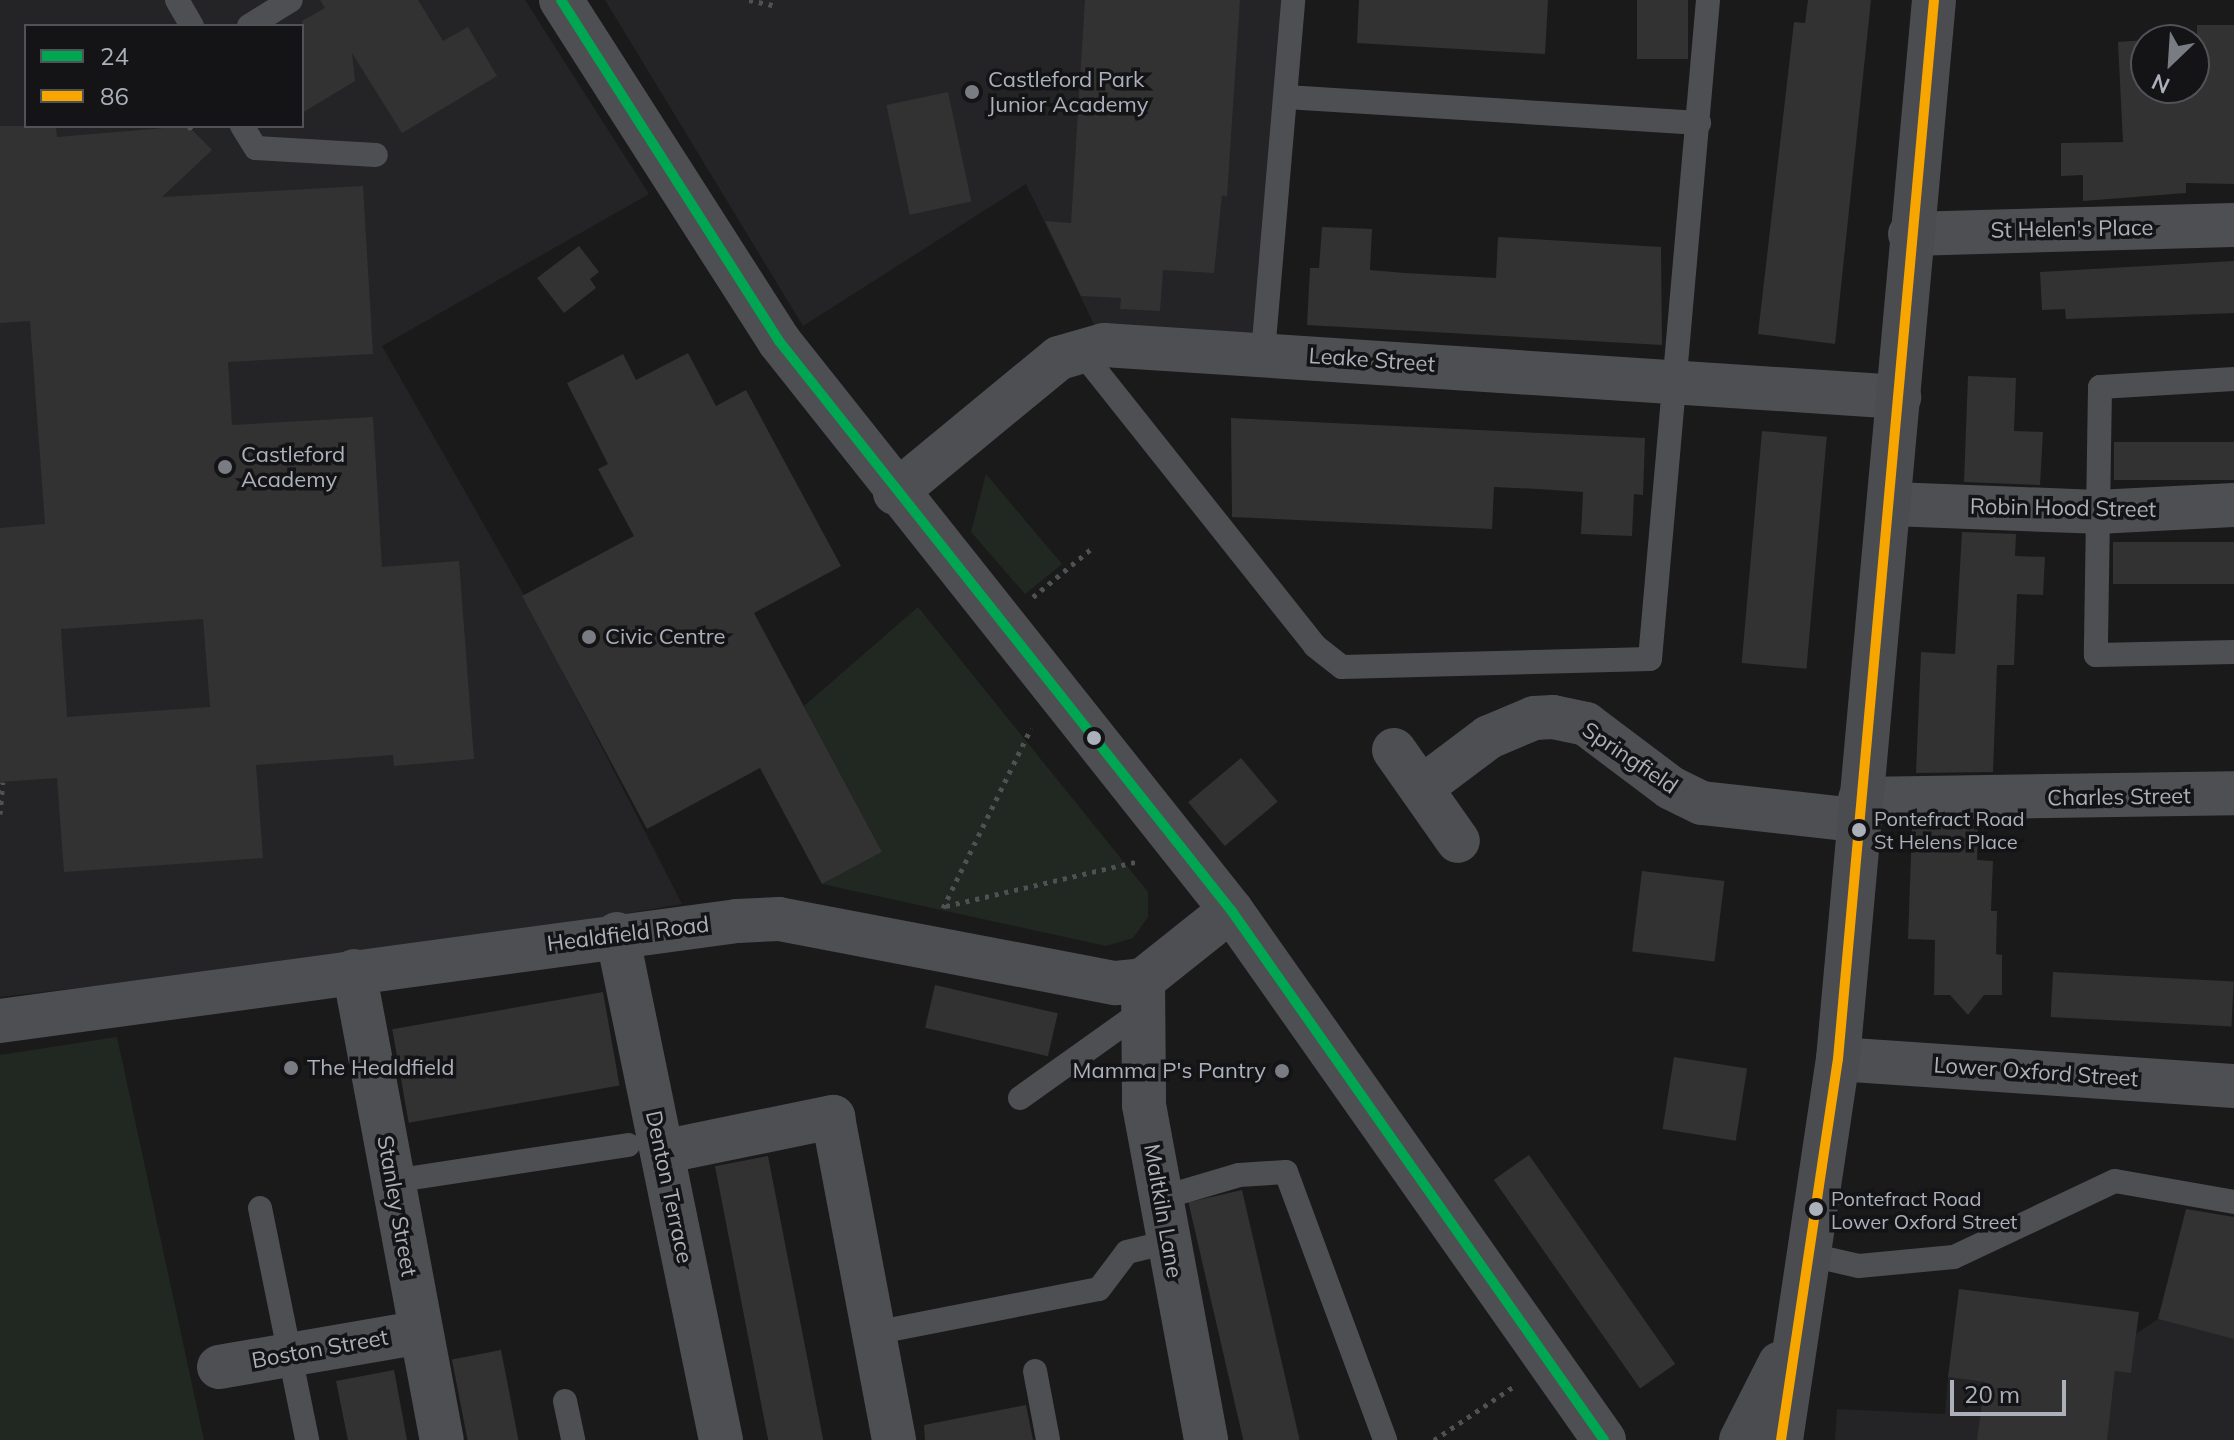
<!DOCTYPE html>
<style>
body{margin:0}
#map{position:relative;width:2234px;height:1440px;overflow:hidden;background:#1a1a1a;font-family:Mulish,sans-serif}
div>[style]{position:absolute}
.built>*{inset:0;background:#242426}
.green>*{inset:0;background:#202821}
.building>*{inset:0;background:#323232;transform-origin:0 0}
.path>*{height:5px;margin-top:-2.5px;transform-origin:0;background:repeating-linear-gradient(90deg,#505155 0 4px,transparent 0 10px)}
.service>*{height:24px;margin:-12px;padding:0 12px;transform-origin:12px;border-radius:12px;background:#4e4f53}
.minor>*{height:44px;margin:-22px;padding:0 22px;transform-origin:22px;border-radius:22px;background:#4e4f53}
.tertiary>*{height:44px;margin:-22px;padding:0 22px;transform-origin:22px;border-radius:22px;background:#4e4f53}
.primary>*{height:44px;margin:-22px;padding:0 22px;transform-origin:22px;border-radius:22px;background:#4b4c4f}
.bus-1>*{height:10px;margin:-5px;padding:0 5px;transform-origin:5px;border-radius:5px;background:#00a651}
.bus-2>*{height:10px;margin:-5px;padding:0 5px;transform-origin:5px;border-radius:5px;background:#f7a600}
.dots>*{width:22px;height:22px;translate:-50% -50%;box-sizing:border-box;border:4px solid #141416;border-radius:50%}
span{translate:-50% -50%;white-space:nowrap;text-align:center;line-height:1.15;-webkit-text-stroke:7px #141416;paint-order:stroke}
.bus-label{font-size:20px;color:#acb0bb}
.left{translate:0 -50%;text-align:left}
.poi-label{font-size:22px;color:#acb0bb}
.right{translate:-100% -50%;text-align:right}
.street-label{font-size:22px;color:#acb0bb}
.legend{position:absolute;left:24px;top:24px;width:280px;height:104px;box-sizing:border-box;background:#141416;border:2px solid #515258;margin:0;padding:10px 14px;list-style:none;font-size:24px;color:#acb0bb}
.legend li{display:flex;align-items:center;gap:16px;height:40px}
.legend b{width:40px;border:2px solid #515258}
.north{position:absolute;left:2130px;top:24px;width:80px;height:80px;box-sizing:border-box;background:#141416;border:2px solid #515258;border-radius:50%;rotate:205deg;font-size:22px;font-weight:700;line-height:32px;text-align:center;color:#acb0bb}
.north::after{content:'';display:block;margin:auto;width:28px;height:36px;background:#797c83;clip-path:polygon(50% 0,100% 100%,50% 72%,0 100%)}
.scale{position:absolute;left:1950px;top:1380px;width:116px;height:36px;box-sizing:border-box;border:4px solid #acb0bb;border-top:0;padding-left:10px;font-size:24px;line-height:28px;white-space:nowrap;color:#acb0bb;-webkit-text-stroke:6px #141416;paint-order:stroke}
</style>
<div id="map">
<div class="built">
<i style="clip-path:polygon(evenodd,0 0,525px 0,649px 194px,382px 346px,520px 588px,682px 904px,420px 948px,0 997px,0 0,26px 26px,302px 26px,302px 126px,26px 126px,26px 26px)"></i>
<i style="clip-path:polygon(605px 0,1290px 0,1263px 353px,1104px 345px,1026px 184px,803px 326px)"></i>
<i style="clip-path:polygon(2158px 1319px,2234px 1338px,2234px 1440px,1835px 1440px,1837px 1409px,1945px 1414px,1948px 1377px,2112px 1398px,2115px 1371px,2131px 1372px,2136px 1334px)"></i>
</div>
<div class="green">
<i style="clip-path:polygon(986px 474px,1062px 564px,1025px 594px,971px 532px)"></i>
<i style="clip-path:polygon(918px 607px,1148px 892px,1148px 917px,1133px 938px,1106px 946px,822px 884px,882px 852px,804px 706px)"></i>
<i style="clip-path:polygon(117px 1037px,204px 1440px,0 1440px,0 1055px)"></i>
</div>
<div class="building">
<i style="clip-path:polygon(320px 0,418px 0,443px 41px,468px 27px,497px 76px,402px 133px,352px 53px,355px 81px,302px 113px,302px 21px,325px 8px)"></i>
<i style="clip-path:polygon(1085px 0,1240px 0,1227px 197px,1222px 195px,1214px 273px,1163px 270px,1160px 311px,1120px 309px,1121px 298px,1081px 296px,1045px 221px,1071px 223px)"></i>
<i style="clip-path:polygon(1359px 0,1548px 0,1545px 54px,1357px 43px)"></i>
<i style="left:1637px;top:0;width:51px;height:59px"></i>
<i style="clip-path:polygon(1808px 0,1871px 0,1835px 344px,1758px 334px,1794px 22px,1805px 23px)"></i>
<i style="clip-path:polygon(2197px 25px,2234px 25px,2234px 184px,2186px 183px,2186px 193px,2083px 201px,2083px 175px,2061px 176px,2061px 143px,2123px 142px,2118px 42px,2146px 40px,2146px 88px,2194px 88px,2194px 40px,2149px 40px,2197px 37px)"></i>
<i style="left:948px;top:92px;width:112px;height:63px;rotate:78deg"></i>
<i style="clip-path:polygon(evenodd,0 126px,56px 126px,57px 137px,188px 126px,212px 150px,162px 197px,363px 186px,373px 354px,228px 362px,232px 425px,373px 417px,382px 567px,459px 561px,474px 759px,394px 766px,393px 755px,256px 765px,263px 858px,64px 872px,57px 778px,0 782px,0 528px,45px 524px,30px 321px,0 323px,0 126px,203px 619px,210px 707px,67px 717px,61px 629px,203px 619px)"></i>
<i style="clip-path:polygon(1322px 227px,1372px 229px,1370px 270px,1405px 273px,1496px 278px,1498px 237px,1661px 247px,1662px 345px,1307px 325px,1310px 268px,1319px 268px)"></i>
<i style="clip-path:polygon(579px 246px,599px 272px,590px 279px,596px 288px,564px 313px,537px 278px)"></i>
<i style="clip-path:polygon(2234px 261px,2234px 313px,2066px 319px,2065px 309px,2042px 310px,2040px 272px)"></i>
<i style="clip-path:polygon(688px 353px,716px 406px,746px 390px,841px 566px,754px 613px,882px 852px,822px 884px,760px 768px,647px 829px,522px 596px,634px 536px,598px 469px,608px 464px,567px 383px,623px 354px,636px 380px)"></i>
<i style="clip-path:polygon(1968px 376px,2016px 378px,2014px 431px,2043px 432px,2040px 485px,1964px 482px)"></i>
<i style="clip-path:polygon(1231px 418px,1645px 438px,1643px 495px,1634px 494px,1632px 536px,1581px 534px,1583px 492px,1538px 489px,1494px 487px,1492px 529px,1232px 517px)"></i>
<i style="left:1762px;top:431px;width:65px;height:233px;rotate:5deg"></i>
<i style="left:2234px;top:442px;width:38px;height:120px;rotate:90deg"></i>
<i style="clip-path:polygon(1962px 532px,2016px 534px,2015px 556px,2045px 557px,2043px 595px,2017px 594px,2014px 665px,1997px 665px,1993px 772px,1916px 773px,1921px 652px,1955px 654px)"></i>
<i style="left:2234px;top:542px;width:42px;height:121px;rotate:90deg"></i>
<i style="left:1241px;top:758px;width:57px;height:69px;rotate:50deg"></i>
<i style="clip-path:polygon(1978px 822px,1977px 860px,1993px 861px,1991px 911px,1997px 911px,1996px 954px,2002px 955px,2002px 995px,1984px 995px,1968px 1015px,1950px 995px,1934px 995px,1935px 940px,1908px 939px,1912px 828px)"></i>
<i style="left:1642px;top:871px;width:83px;height:81px;rotate:7deg"></i>
<i style="left:2053px;top:972px;width:181px;height:45px;rotate:3deg"></i>
<i style="left:935px;top:985px;width:126px;height:44px;rotate:13deg"></i>
<i style="left:603px;top:992px;width:95px;height:214px;rotate:80deg"></i>
<i style="left:1674px;top:1057px;width:74px;height:73px;rotate:9deg"></i>
<i style="left:1529px;top:1155px;width:255px;height:43px;rotate:55deg"></i>
<i style="left:768px;top:1156px;width:290px;height:54px;rotate:79deg"></i>
<i style="left:1242px;top:1190px;width:256px;height:55px;rotate:77deg"></i>
<i style="clip-path:polygon(2186px 1209px,2234px 1217px,2234px 1339px,2158px 1319px)"></i>
<i style="clip-path:polygon(1959px 1289px,2139px 1312px,2131px 1373px,2115px 1371px,2107px 1440px,1977px 1440px,1985px 1382px,1948px 1377px)"></i>
<i style="left:501px;top:1350px;width:92px;height:50px;rotate:79deg"></i>
<i style="clip-path:polygon(394px 1370px,407px 1440px,348px 1440px,336px 1381px)"></i>
<i style="clip-path:polygon(1026px 1405px,1033px 1440px,925px 1440px,924px 1425px)"></i>
</div>
<div class="path">
<i style="left:749px;top:0;width:25px;rotate:12deg"></i>
<i style="left:189px;top:126px;width:8px;rotate:50deg"></i>
<i style="left:1033px;top:597px;width:75px;rotate:-39.6deg"></i>
<i style="left:0;top:814px;width:32px;rotate:-85deg"></i>
<i style="left:946px;top:906px;width:198px;rotate:-13.1deg"></i>
<i style="left:943px;top:908px;width:200px;rotate:-63.9deg"></i>
<i style="left:1434px;top:1440px;width:99px;rotate:-33.9deg"></i>
</div>
<div class="service">
<i style="left:177px;top:0;width:30px;rotate:60deg"></i>
<i style="left:249px;top:26px;width:49px;rotate:-31.8deg"></i>
<i style="left:1286px;top:97px;width:414px;rotate:3.6deg"></i>
<i style="left:242px;top:126px;width:26px;rotate:58deg"></i>
<i style="left:256px;top:148px;width:120px;rotate:3.3deg"></i>
<i style="left:1079px;top:349px;width:379px;rotate:51.5deg"></i>
<i style="left:1315px;top:646px;width:34px;rotate:38deg"></i>
<i style="left:1342px;top:667px;width:308px;rotate:-1.5deg"></i>
<i style="left:1650px;top:659px;width:662px;rotate:-84.97deg"></i>
<i style="left:1263px;top:353px;width:354px;rotate:-85.1deg"></i>
<i style="left:2234px;top:379px;width:134px;rotate:176.6deg"></i>
<i style="left:2100px;top:387px;width:268px;rotate:90.9deg"></i>
<i style="left:2096px;top:655px;width:138px;rotate:-1.2deg"></i>
<i style="left:1020px;top:1098px;width:146px;rotate:-35.5deg"></i>
<i style="left:393px;top:1181px;width:238px;rotate:-8.7deg"></i>
<i style="left:1161px;top:1198px;width:81px;rotate:-16.4deg"></i>
<i style="left:1239px;top:1175px;width:47px;rotate:-3.7deg"></i>
<i style="left:1286px;top:1172px;width:286px;rotate:69.7deg"></i>
<i style="left:260px;top:1208px;width:237px;rotate:78.5deg"></i>
<i style="left:1806px;top:1254px;width:54px;rotate:12.8deg"></i>
<i style="left:1859px;top:1266px;width:95px;rotate:-5.4deg"></i>
<i style="left:1954px;top:1257px;width:178px;rotate:-25.3deg"></i>
<i style="left:2115px;top:1181px;width:121px;rotate:10deg"></i>
<i style="left:874px;top:1333px;width:229px;rotate:-11.1deg"></i>
<i style="left:1099px;top:1289px;width:46px;rotate:-52.9deg"></i>
<i style="left:1127px;top:1252px;width:42px;rotate:-13.7deg"></i>
<i style="left:1035px;top:1371px;width:70px;rotate:79.3deg"></i>
<i style="left:565px;top:1401px;width:40px;rotate:78deg"></i>
</div>
<div class="minor">
<i style="left:1910px;top:234px;width:324px;rotate:-1.6deg"></i>
<i style="left:895px;top:493px;width:212px;rotate:-39.5deg"></i>
<i style="left:1059px;top:358px;width:47px;rotate:-16.1deg"></i>
<i style="left:1104px;top:345px;width:797px;rotate:3.74deg"></i>
<i style="left:1892px;top:504px;width:205px;rotate:2.2deg"></i>
<i style="left:2097px;top:512px;width:137px;rotate:-2.9deg"></i>
<i style="left:1394px;top:750px;width:111px;rotate:54.9deg"></i>
<i style="left:1421px;top:788px;width:85px;rotate:-36.9deg"></i>
<i style="left:1489px;top:737px;width:49px;rotate:-22.9deg"></i>
<i style="left:1534px;top:718px;width:19px;rotate:-3deg"></i>
<i style="left:1553px;top:717px;width:34px;rotate:12deg"></i>
<i style="left:1586px;top:724px;width:106px;rotate:37deg"></i>
<i style="left:1671px;top:788px;width:34px;rotate:26deg"></i>
<i style="left:1702px;top:803px;width:155px;rotate:6.3deg"></i>
<i style="left:1860px;top:799px;width:374px;rotate:-0.9deg"></i>
<i style="left:617px;top:934px;width:517px;rotate:78.39deg"></i>
<i style="left:354px;top:971px;width:477px;rotate:79.4deg"></i>
<i style="left:1143px;top:980px;width:125px;rotate:89.5deg"></i>
<i style="left:1144px;top:1105px;width:341px;rotate:79.5deg"></i>
<i style="left:0;top:1021px;width:744px;rotate:-7.73deg"></i>
<i style="left:737px;top:921px;width:42px;rotate:-2.7deg"></i>
<i style="left:779px;top:919px;width:343px;rotate:10.8deg"></i>
<i style="left:1116px;top:983px;width:27px;rotate:-6deg"></i>
<i style="left:1143px;top:980px;width:112px;rotate:-38.5deg"></i>
<i style="left:1838px;top:1059px;width:397px;rotate:3.9deg"></i>
<i style="left:662px;top:1152px;width:175px;rotate:-11.6deg"></i>
<i style="left:833px;top:1117px;width:329px;rotate:79.3deg"></i>
<i style="left:219px;top:1367px;width:205px;rotate:-9.8deg"></i>
</div>
<div class="tertiary">
<i style="left:561px;top:0;width:405px;rotate:57.4deg"></i>
<i style="left:779px;top:341px;width:727px;rotate:51.54deg"></i>
<i style="left:1231px;top:910px;width:648px;rotate:54.86deg"></i>
</div>
<div class="primary">
<i style="left:1741px;top:1440px;width:86px;rotate:-63.1deg"></i>
<i style="left:1781px;top:1440px;width:385px;rotate:-81.5deg"></i>
<i style="left:1838px;top:1059px;width:1063px;rotate:-84.82deg"></i>
</div>
<div class="bus-1">
<i style="left:561px;top:0;width:405px;rotate:57.4deg"></i>
<i style="left:779px;top:341px;width:727px;rotate:51.54deg"></i>
<i style="left:1231px;top:910px;width:648px;rotate:54.86deg"></i>
</div>
<div class="bus-2">
<i style="left:1781px;top:1440px;width:385px;rotate:-81.5deg"></i>
<i style="left:1838px;top:1059px;width:1063px;rotate:-84.82deg"></i>
</div>
<div class="dots">
<i style="left:972px;top:92px;background:#797c83"></i>
<i style="left:225px;top:467px;background:#797c83"></i>
<i style="left:589px;top:637px;background:#797c83"></i>
<i style="left:1094px;top:738px;background:#acb0bb"></i>
<i style="left:1859px;top:830px;background:#acb0bb"></i>
<i style="left:291px;top:1068px;background:#797c83"></i>
<i style="left:1282px;top:1071px;background:#797c83"></i>
<i style="left:1816px;top:1209px;background:#acb0bb"></i>
</div>
<div class="bus-label">
<span class="left" style="left:1874px;top:830px">Pontefract Road<br>St Helens Place</span>
<span class="left" style="left:1831px;top:1210px">Pontefract Road<br>Lower Oxford Street</span>
</div>
<div class="poi-label">
<span class="left" style="left:988px;top:92px">Castleford Park<br>Junior Academy</span>
<span class="left" style="left:241px;top:467px">Castleford<br>Academy</span>
<span class="left" style="left:605px;top:637px">Civic Centre</span>
<span class="left" style="left:307px;top:1068px">The Healdfield</span>
<span class="right" style="left:1266px;top:1071px">Mamma P's Pantry</span>
</div>
<div class="street-label">
<span style="left:2072px;top:229px;rotate:-1deg">St Helen's Place</span>
<span style="left:1372px;top:360px;rotate:4deg">Leake Street</span>
<span style="left:2063px;top:508px;rotate:1deg">Robin Hood Street</span>
<span style="left:1630px;top:758px;rotate:34deg">Springfield</span>
<span style="left:2119px;top:797px;rotate:-1deg">Charles Street</span>
<span style="left:628px;top:934px;rotate:-7deg">Healdfield Road</span>
<span style="left:2036px;top:1072px;rotate:4deg">Lower Oxford Street</span>
<span style="left:669px;top:1187px;rotate:78deg">Denton Terrace</span>
<span style="left:397px;top:1206px;rotate:80deg">Stanley Street</span>
<span style="left:1163px;top:1211px;rotate:80deg">Maltkiln Lane</span>
<span style="left:320px;top:1349px;rotate:-10deg">Boston Street</span>
</div>
<ul class="legend">
<li><b style="height:10px;background:#00a651"></b>24</li>
<li><b style="height:10px;background:#f7a600"></b>86</li>
</ul>
<div class="north">N</div>
<div class="scale">20 m</div>
</div>
